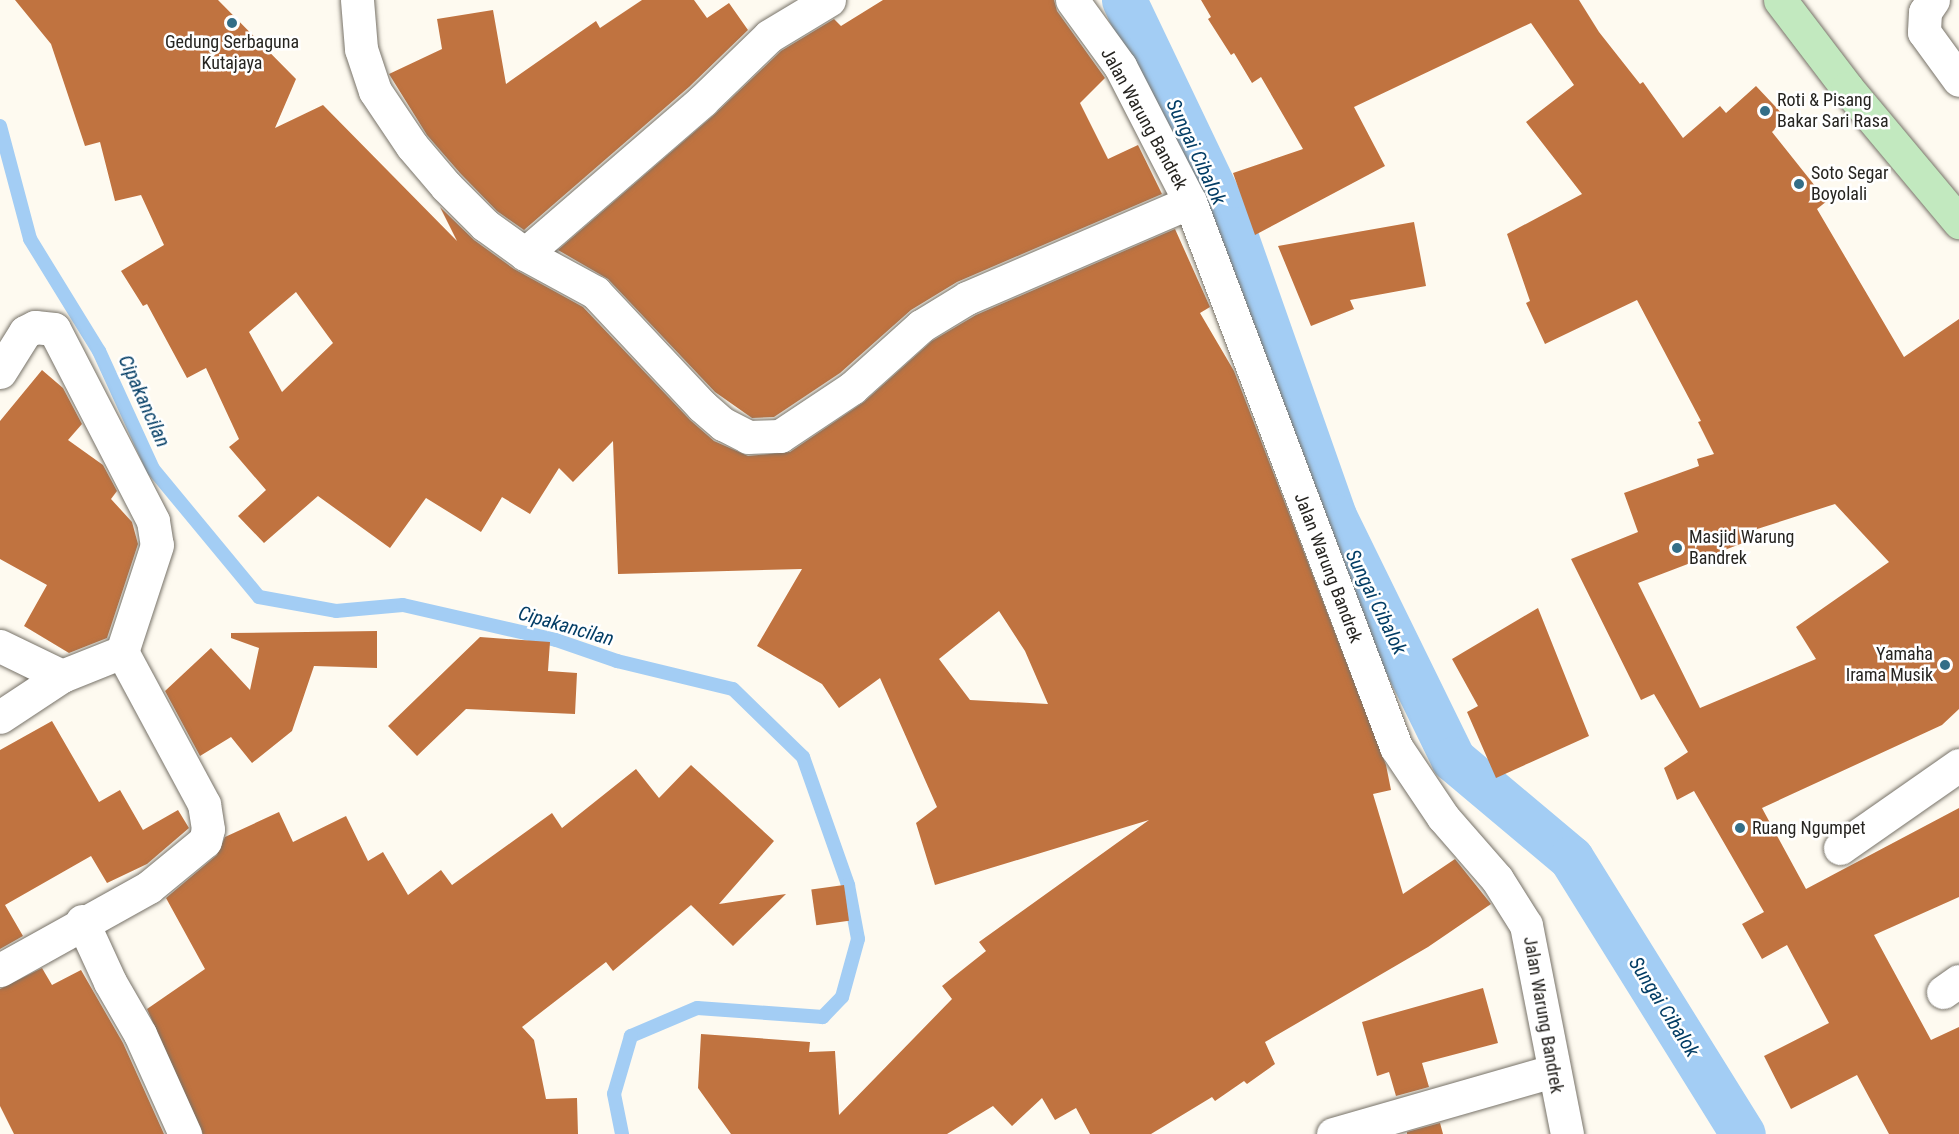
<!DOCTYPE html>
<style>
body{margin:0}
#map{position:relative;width:1959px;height:1134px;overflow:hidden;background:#fefaf0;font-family:"Roboto Condensed",sans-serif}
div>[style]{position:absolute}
.stream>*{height:14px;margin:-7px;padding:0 7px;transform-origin:7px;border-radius:7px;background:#a3cdf4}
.canal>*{height:45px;margin:-22.5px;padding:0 22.5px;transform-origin:22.5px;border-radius:22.5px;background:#a3cdf4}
.building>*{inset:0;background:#c07340;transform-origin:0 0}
.roads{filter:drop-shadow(0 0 2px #777268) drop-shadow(0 0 2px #777268)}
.minor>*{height:33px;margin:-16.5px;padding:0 16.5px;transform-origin:16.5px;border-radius:16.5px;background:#fff}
.major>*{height:33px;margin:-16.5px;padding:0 16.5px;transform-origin:16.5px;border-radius:16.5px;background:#c2e9bf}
.dots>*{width:16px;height:16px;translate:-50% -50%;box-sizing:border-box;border:3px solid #fff;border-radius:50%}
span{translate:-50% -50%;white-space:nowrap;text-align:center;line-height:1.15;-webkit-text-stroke:5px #fff;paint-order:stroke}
.poi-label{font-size:18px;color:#262420}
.left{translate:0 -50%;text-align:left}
.right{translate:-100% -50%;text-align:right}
.street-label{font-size:18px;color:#262420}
.water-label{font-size:20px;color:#033d65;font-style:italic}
</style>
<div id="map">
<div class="stream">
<i style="left:0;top:126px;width:117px;rotate:75.1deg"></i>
<i style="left:30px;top:239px;width:132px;rotate:58.4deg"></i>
<i style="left:99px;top:351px;width:130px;rotate:65.4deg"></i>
<i style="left:153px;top:469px;width:166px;rotate:50.4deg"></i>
<i style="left:259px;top:597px;width:78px;rotate:10.3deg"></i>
<i style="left:336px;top:611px;width:67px;rotate:-5.1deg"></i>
<i style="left:403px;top:605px;width:157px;rotate:12.9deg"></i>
<i style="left:556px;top:640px;width:65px;rotate:19deg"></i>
<i style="left:617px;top:661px;width:119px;rotate:13.6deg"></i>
<i style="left:733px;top:689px;width:98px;rotate:44.2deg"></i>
<i style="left:803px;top:757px;width:136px;rotate:70.6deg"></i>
<i style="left:848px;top:885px;width:55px;rotate:79.5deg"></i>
<i style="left:858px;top:939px;width:60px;rotate:105.4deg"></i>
<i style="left:842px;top:997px;width:28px;rotate:134deg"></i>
<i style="left:823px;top:1017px;width:126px;rotate:-175.9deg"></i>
<i style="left:697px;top:1008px;width:72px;rotate:157deg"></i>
<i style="left:631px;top:1036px;width:60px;rotate:106.3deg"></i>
<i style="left:614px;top:1094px;width:41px;rotate:78.7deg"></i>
</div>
<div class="canal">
<i style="left:1124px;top:0;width:254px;rotate:64.5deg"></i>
<i style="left:1233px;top:229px;width:304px;rotate:70.6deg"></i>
<i style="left:1334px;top:516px;width:271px;rotate:63.9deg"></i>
<i style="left:1453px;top:759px;width:154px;rotate:40deg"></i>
<i style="left:1571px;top:858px;width:325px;rotate:58.1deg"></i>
</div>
<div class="building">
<i style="clip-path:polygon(evenodd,15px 0,218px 0,296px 79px,275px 128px,323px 105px,457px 241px,440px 207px,474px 240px,514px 269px,583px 307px,690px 420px,714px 441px,748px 456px,790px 452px,864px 402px,932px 341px,976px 315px,1175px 229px,1210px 307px,1200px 313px,1234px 371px,1386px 765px,1391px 790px,1373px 794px,1403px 894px,1455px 859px,1491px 904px,1428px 947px,1265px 1042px,1275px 1064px,1247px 1084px,1244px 1081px,1215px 1101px,1212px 1097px,1151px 1134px,1090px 1134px,1076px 1108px,1055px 1120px,1042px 1098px,1012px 1126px,993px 1106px,947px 1134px,731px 1134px,698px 1088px,701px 1034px,810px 1042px,809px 1052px,835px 1051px,839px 1115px,952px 999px,942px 986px,986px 951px,979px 942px,1149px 820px,935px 885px,916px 823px,937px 807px,880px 678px,839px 708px,822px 684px,757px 646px,802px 569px,618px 574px,613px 441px,573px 482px,559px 468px,530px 514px,502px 497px,481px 532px,426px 498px,390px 548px,318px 496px,264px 543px,238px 516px,266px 490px,229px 447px,239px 439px,206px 368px,187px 378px,147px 304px,143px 306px,121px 271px,164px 245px,141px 195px,115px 201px,100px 142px,85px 146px,51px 44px,15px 0,296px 292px,333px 343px,282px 392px,249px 332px,296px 292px,15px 0,999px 611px,1025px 651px,1048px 704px,970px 700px,939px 659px,999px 611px)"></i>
<i style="clip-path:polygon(642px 0,694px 0,707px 18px,729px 3px,748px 30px,689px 87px,524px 230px,497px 211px,460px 173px,427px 135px,389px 74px,442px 49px,437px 19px,493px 10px,506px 84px,596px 21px,600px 28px)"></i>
<i style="clip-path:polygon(883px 0,1054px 0,1057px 11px,1105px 78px,1080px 103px,1108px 159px,1138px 145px,1162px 194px,957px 282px,911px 310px,840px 373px,774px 417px,752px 418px,715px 392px,608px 279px,558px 250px,714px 115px,781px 51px,834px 19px,841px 26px)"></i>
<i style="clip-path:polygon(evenodd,1201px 0,1579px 0,1599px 32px,1640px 84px,1643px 82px,1683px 138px,1720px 106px,1726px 113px,1756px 86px,1786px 118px,1772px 132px,1827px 201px,1817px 209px,1904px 357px,1959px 319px,1959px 709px,1942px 725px,1762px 808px,1806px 889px,1959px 808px,1959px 897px,1874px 935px,1931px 1040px,1959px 1027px,1959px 1134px,1889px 1134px,1857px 1075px,1791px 1109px,1764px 1056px,1829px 1023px,1787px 945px,1762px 959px,1742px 924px,1764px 912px,1694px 791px,1677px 800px,1664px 768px,1688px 752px,1654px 694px,1641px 700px,1571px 559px,1638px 532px,1624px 493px,1699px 466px,1697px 459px,1714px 454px,1698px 422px,1701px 421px,1637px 300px,1545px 344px,1526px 303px,1530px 301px,1507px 234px,1582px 194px,1526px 122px,1574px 85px,1531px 23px,1354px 107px,1385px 166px,1255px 235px,1233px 173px,1303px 149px,1261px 77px,1252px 83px,1234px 53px,1231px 55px,1208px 19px,1211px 17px,1201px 0,1835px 504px,1889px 562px,1796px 627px,1816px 659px,1700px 708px,1638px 583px,1756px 538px,1754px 530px,1835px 504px)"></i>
<i style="clip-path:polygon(1414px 222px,1426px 286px,1350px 300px,1354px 309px,1311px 326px,1278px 246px)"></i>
<i style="clip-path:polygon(42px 370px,63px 388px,82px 424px,68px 440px,103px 465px,117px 491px,111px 499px,132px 522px,138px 544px,107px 638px,69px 653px,24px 626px,47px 585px,0 559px,0 421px)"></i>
<i style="clip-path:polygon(1538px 608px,1589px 736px,1496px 778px,1467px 712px,1478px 706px,1452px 659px)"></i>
<i style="clip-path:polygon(377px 631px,377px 668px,314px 666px,292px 731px,252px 763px,231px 737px,200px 756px,165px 691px,211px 648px,250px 690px,259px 648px,231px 638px,231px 633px)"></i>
<i style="clip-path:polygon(480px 637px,550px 642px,548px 671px,577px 673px,575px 714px,466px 709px,417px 756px,388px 726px)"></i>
<i style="clip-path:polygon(52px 721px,99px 802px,120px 790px,143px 830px,178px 810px,189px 828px,147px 864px,107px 883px,91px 856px,5px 905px,23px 936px,0 949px,0 750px)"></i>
<i style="clip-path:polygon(691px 765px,774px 841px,719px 904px,786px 894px,733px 946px,691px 905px,613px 971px,606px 962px,522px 1027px,534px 1040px,546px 1099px,577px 1098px,578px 1134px,203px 1134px,147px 1009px,205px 969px,166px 898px,217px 855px,225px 837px,279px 812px,293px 842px,346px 816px,368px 861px,383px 852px,408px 895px,441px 870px,452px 885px,552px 813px,562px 828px,636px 769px,659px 798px)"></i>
<i style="left:844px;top:885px;width:36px;height:33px;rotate:82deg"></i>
<i style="clip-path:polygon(42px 968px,52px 985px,81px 970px,123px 1043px,164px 1134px,14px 1134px,0 1106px,0 989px)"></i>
<i style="clip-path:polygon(1483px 988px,1498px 1043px,1422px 1063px,1429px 1087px,1396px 1096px,1389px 1072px,1377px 1076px,1362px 1022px)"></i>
<i style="clip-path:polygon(1440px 1123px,1443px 1134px,1407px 1134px,1407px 1132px)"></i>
</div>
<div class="roads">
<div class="minor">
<i style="left:357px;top:0;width:49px;rotate:85.3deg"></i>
<i style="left:361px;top:49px;width:44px;rotate:71.6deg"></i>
<i style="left:375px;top:91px;width:66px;rotate:56.1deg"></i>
<i style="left:412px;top:146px;width:52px;rotate:49.6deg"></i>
<i style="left:446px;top:186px;width:55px;rotate:45deg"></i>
<i style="left:485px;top:225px;width:49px;rotate:35.9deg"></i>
<i style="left:525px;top:254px;width:80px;rotate:28.5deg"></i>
<i style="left:595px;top:292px;width:156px;rotate:46.8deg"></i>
<i style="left:702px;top:406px;width:28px;rotate:41deg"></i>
<i style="left:723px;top:424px;width:28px;rotate:27deg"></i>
<i style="left:748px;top:437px;width:32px;rotate:-2deg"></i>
<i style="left:780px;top:436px;width:87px;rotate:-33.7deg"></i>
<i style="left:852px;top:388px;width:93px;rotate:-41.9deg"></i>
<i style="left:921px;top:326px;width:54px;rotate:-31.3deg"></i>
<i style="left:967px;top:298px;width:243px;rotate:-23.3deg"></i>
<i style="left:1072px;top:0;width:82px;rotate:54deg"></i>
<i style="left:1120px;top:66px;width:153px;rotate:62.8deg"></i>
<i style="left:1190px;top:202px;width:583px;rotate:69.29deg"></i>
<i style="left:1396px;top:747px;width:84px;rotate:56.1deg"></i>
<i style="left:1443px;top:817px;width:82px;rotate:48.9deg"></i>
<i style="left:1497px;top:879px;width:54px;rotate:57.8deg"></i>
<i style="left:1526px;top:925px;width:213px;rotate:78.9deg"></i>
<i style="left:1933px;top:0;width:14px;rotate:124deg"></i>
<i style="left:1925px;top:12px;width:20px;rotate:93deg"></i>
<i style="left:1924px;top:32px;width:59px;rotate:53.9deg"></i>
<i style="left:525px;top:254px;width:234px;rotate:-40.8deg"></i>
<i style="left:702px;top:101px;width:93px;rotate:-44.1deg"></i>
<i style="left:769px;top:36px;width:70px;rotate:-31deg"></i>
<i style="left:0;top:372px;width:47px;rotate:-58deg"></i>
<i style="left:25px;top:332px;width:11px;rotate:-27deg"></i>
<i style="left:35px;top:327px;width:19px;rotate:6deg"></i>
<i style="left:54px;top:329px;width:216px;rotate:62.7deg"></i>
<i style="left:153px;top:521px;width:24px;rotate:81deg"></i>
<i style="left:157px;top:545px;width:113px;rotate:108.1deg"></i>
<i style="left:122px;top:652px;width:65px;rotate:158.2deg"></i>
<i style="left:62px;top:676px;width:74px;rotate:146.5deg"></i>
<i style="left:0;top:646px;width:69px;rotate:25.8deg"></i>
<i style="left:1840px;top:848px;width:145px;rotate:-34.9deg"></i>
<i style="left:82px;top:921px;width:67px;rotate:65.3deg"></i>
<i style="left:110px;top:982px;width:60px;rotate:60deg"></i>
<i style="left:140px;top:1034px;width:110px;rotate:65.8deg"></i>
<i style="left:0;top:970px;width:171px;rotate:-29.1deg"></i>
<i style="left:149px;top:887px;width:72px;rotate:-39.4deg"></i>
<i style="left:205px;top:841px;width:12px;rotate:-76deg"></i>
<i style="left:208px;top:829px;width:25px;rotate:-99deg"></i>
<i style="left:204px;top:804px;width:173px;rotate:-118.3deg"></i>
<i style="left:1943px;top:992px;width:19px;rotate:-35deg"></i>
<i style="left:1333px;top:1134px;width:228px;rotate:-16deg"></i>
</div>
<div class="major">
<i style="left:1780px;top:0;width:111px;rotate:52.7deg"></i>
<i style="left:1847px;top:88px;width:175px;rotate:50.1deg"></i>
</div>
</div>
<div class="dots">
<i style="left:232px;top:23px;background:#346e87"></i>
<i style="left:1765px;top:111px;background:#346e87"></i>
<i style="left:1799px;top:184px;background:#346e87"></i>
<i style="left:1677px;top:548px;background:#346e87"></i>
<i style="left:1945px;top:665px;background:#346e87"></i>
<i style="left:1740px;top:828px;background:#346e87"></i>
</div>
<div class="poi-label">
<span style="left:232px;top:53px">Gedung Serbaguna<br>Kutajaya</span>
<span class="left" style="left:1777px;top:111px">Roti &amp; Pisang<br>Bakar Sari Rasa</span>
<span class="left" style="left:1811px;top:184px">Soto Segar<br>Boyolali</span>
<span class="left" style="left:1689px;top:548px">Masjid Warung<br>Bandrek</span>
<span class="right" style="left:1933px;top:665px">Yamaha<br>Irama Musik</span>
<span class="left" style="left:1752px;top:828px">Ruang Ngumpet</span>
</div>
<div class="street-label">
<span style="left:1144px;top:119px;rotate:61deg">Jalan Warung Bandrek</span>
<span style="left:1328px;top:568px;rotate:69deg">Jalan Warung Bandrek</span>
<span style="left:1543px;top:1015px;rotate:80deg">Jalan Warung Bandrek</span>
</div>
<div class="water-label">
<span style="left:1196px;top:152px;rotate:65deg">Sungai Cibalok</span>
<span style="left:144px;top:401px;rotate:66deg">Cipakancilan</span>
<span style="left:1376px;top:602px;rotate:64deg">Sungai Cibalok</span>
<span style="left:566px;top:626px;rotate:16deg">Cipakancilan</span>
<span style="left:1664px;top:1007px;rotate:58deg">Sungai Cibalok</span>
</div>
</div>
